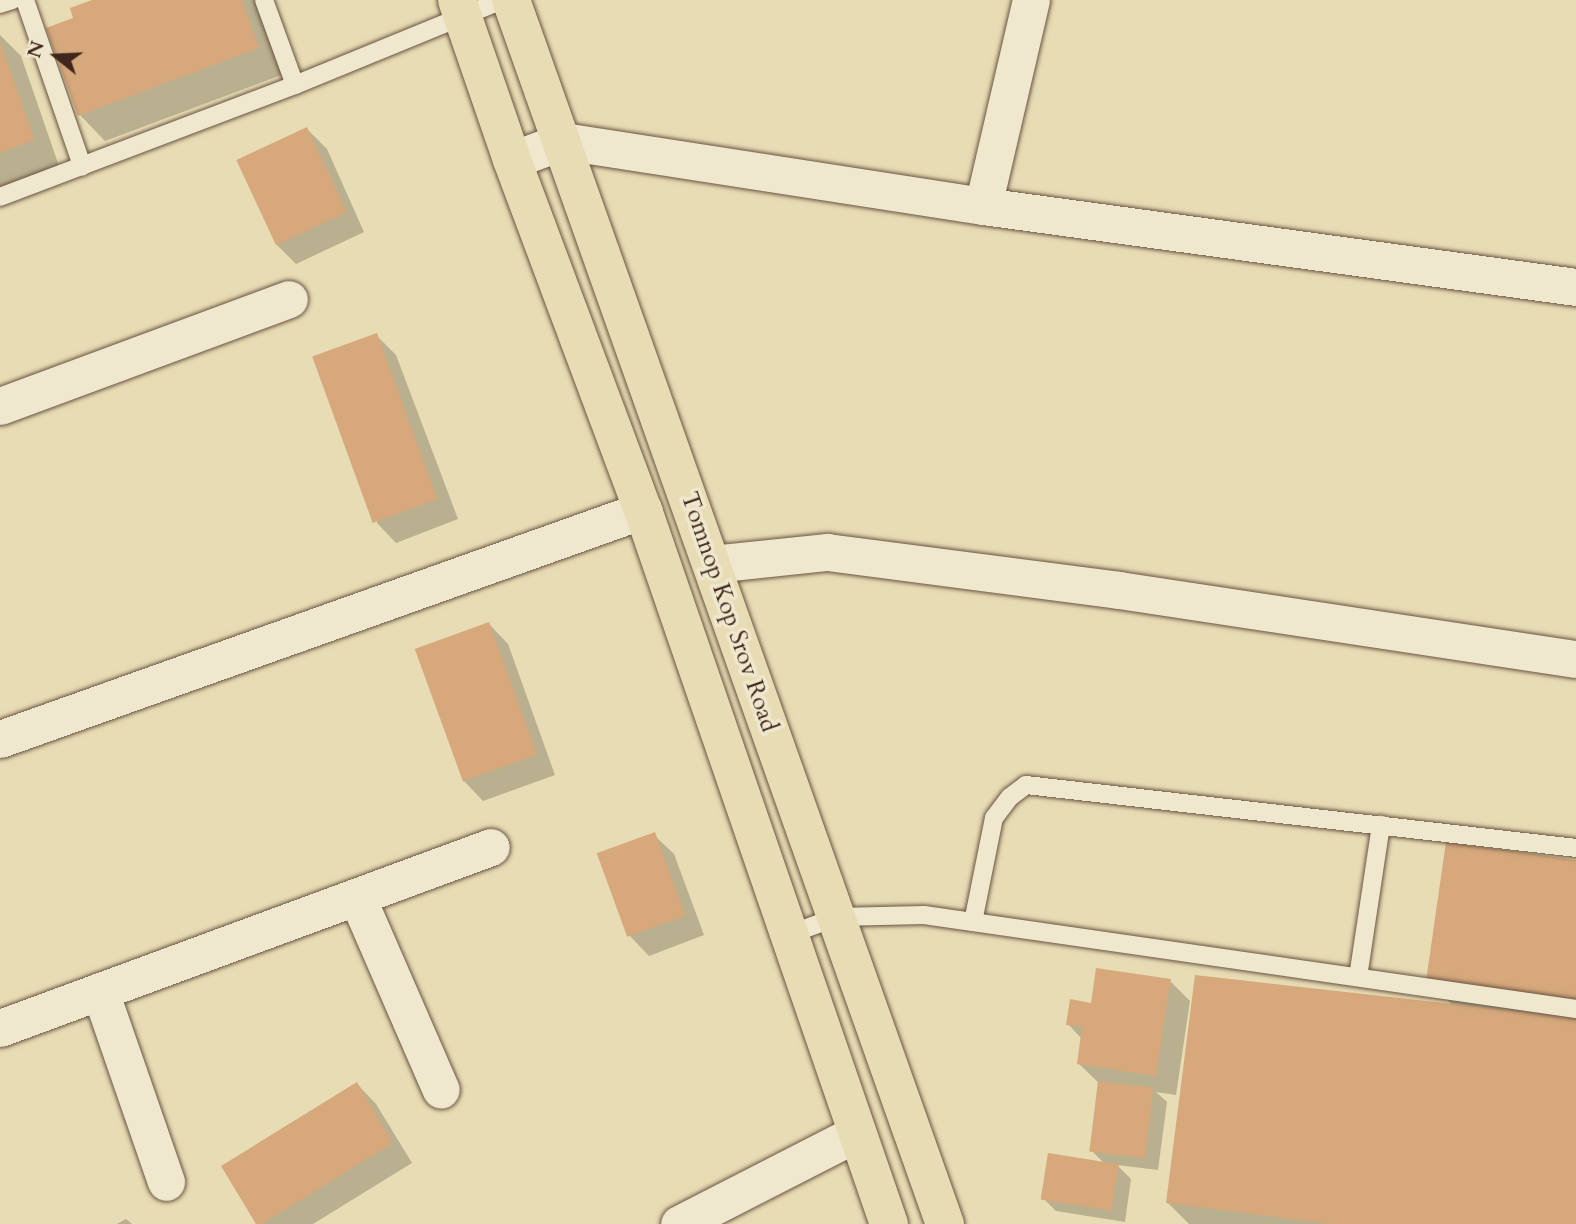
<!DOCTYPE html>
<style>
body{margin:0}
#map{position:relative;width:1576px;height:1224px;overflow:hidden;background:#e8dcb4;font-family:Cardo,serif}
div>[style]{position:absolute}
.shadow>*{inset:0;background:#0003}
.building>*{inset:0;background:#d6a87c;transform-origin:0 0}
.roads{filter:drop-shadow(0 0 2px #695442) drop-shadow(0 0 2px #695442)}
.lane>*{height:18px;margin:-9px;padding:0 9px;transform-origin:9px;border-radius:9px;background:#f0e8ce}
.street>*{height:37px;margin:-18.5px;padding:0 18.5px;transform-origin:18.5px;border-radius:18.5px;background:#f0e8ce}
.primary>*{height:38px;margin:-19px;padding:0 19px;transform-origin:19px;border-radius:19px;background:#e8dcb4}
span{translate:-50% -50%;white-space:nowrap;text-align:center;line-height:1.15;-webkit-text-stroke:7px #f0e8ce;paint-order:stroke}
.street-label{font-size:24px;color:#3f271c}
.north{position:absolute;left:21px;top:21px;width:70px;height:70px;-webkit-text-stroke:5px #f0e8ce;paint-order:stroke;rotate:288deg;font-size:19px;font-weight:700;line-height:28px;text-align:center;color:#3f271c}
.north::after{content:'';display:block;margin:auto;width:24px;height:32px;background:#3f271c;clip-path:polygon(50% 0,100% 100%,50% 72%,0 100%)}
</style>
<div id="map">
<div class="shadow">
<i style="clip-path:polygon(97px 0,257px 0,284px 74px,105px 141px,80px 115px,76px 19px)"></i>
<i style="clip-path:polygon(0 35px,21px 56px,59px 166px,0 187px)"></i>
<i style="clip-path:polygon(307px 129px,327px 149px,364px 232px,296px 264px,276px 244px)"></i>
<i style="clip-path:polygon(376px 335px,396px 355px,458px 519px,396px 543px,377px 523px)"></i>
<i style="clip-path:polygon(489px 624px,508px 644px,555px 775px,483px 801px,464px 781px)"></i>
<i style="clip-path:polygon(654px 835px,674px 854px,704px 935px,649px 956px,630px 936px)"></i>
<i style="clip-path:polygon(1576px 862px,1576px 1224px,1189px 1224px,1168px 1203px,1453px 1006px,1428px 981px)"></i>
<i style="clip-path:polygon(1170px 981px,1190px 1001px,1176px 1095px,1156px 1092px,1167px 1102px,1158px 1170px,1117px 1165px,1131px 1179px,1125px 1222px,1056px 1211px,1043px 1198px,1105px 1164px,1091px 1150px,1100px 1084px,1079px 1064px,1082px 1039px,1068px 1024px,1092px 1005px)"></i>
<i style="clip-path:polygon(357px 1084px,376px 1104px,412px 1163px,313px 1224px,258px 1224px)"></i>
<i style="clip-path:polygon(126px 1219px,132px 1224px,117px 1224px)"></i>
</div>
<div class="building">
<i style="clip-path:polygon(92px 0,242px 0,259px 48px,78px 116px,46px 28px,73px 18px,70px 8px)"></i>
<i style="clip-path:polygon(0 42px,35px 140px,0 153px)"></i>
<i style="left:307px;top:127px;width:94px;height:78px;rotate:65deg"></i>
<i style="left:377px;top:333px;width:177px;height:69px;rotate:70deg"></i>
<i style="left:489px;top:622px;width:141px;height:79px;rotate:70deg"></i>
<i style="left:655px;top:832px;width:89px;height:62px;rotate:70deg"></i>
<i style="clip-path:polygon(1446px 842px,1576px 860px,1576px 1003px,1426px 981px)"></i>
<i style="clip-path:polygon(1096px 968px,1171px 979px,1156px 1076px,1077px 1064px,1082px 1027px,1066px 1025px,1070px 999px,1091px 1003px)"></i>
<i style="clip-path:polygon(1195px 975px,1576px 1018px,1576px 1224px,1331px 1224px,1166px 1203px)"></i>
<i style="left:1098px;top:1081px;width:56px;height:71px;rotate:7deg"></i>
<i style="clip-path:polygon(357px 1082px,393px 1143px,262px 1224px,256px 1224px,221px 1166px)"></i>
<i style="left:1048px;top:1153px;width:72px;height:47px;rotate:9deg"></i>
</div>
<div class="roads">
<div class="lane">
<i style="left:25px;top:0;width:176px;rotate:71deg"></i>
<i style="left:264px;top:0;width:90px;rotate:70deg"></i>
<i style="left:0;top:4px;width:13px;rotate:-18deg"></i>
<i style="left:0;top:197px;width:316px;rotate:-20.8deg"></i>
<i style="left:295px;top:85px;width:224px;rotate:-22.3deg"></i>
<i style="left:973px;top:922px;width:106px;rotate:-78.6deg"></i>
<i style="left:994px;top:818px;width:26px;rotate:-53deg"></i>
<i style="left:1010px;top:797px;width:20px;rotate:-37deg"></i>
<i style="left:1026px;top:785px;width:554px;rotate:6.53deg"></i>
<i style="left:788px;top:935px;width:52px;rotate:-20.2deg"></i>
<i style="left:837px;top:917px;width:87px;rotate:-1.3deg"></i>
<i style="left:924px;top:915px;width:659px;rotate:8.2deg"></i>
<i style="left:1358px;top:977px;width:154px;rotate:-81.4deg"></i>
</div>
<div class="street">
<i style="left:512px;top:160px;width:54px;rotate:-20.4deg"></i>
<i style="left:563px;top:141px;width:425px;rotate:8.8deg"></i>
<i style="left:983px;top:206px;width:599px;rotate:7.78deg"></i>
<i style="left:983px;top:206px;width:212px;rotate:-76.9deg"></i>
<i style="left:0;top:406px;width:308px;rotate:-20.3deg"></i>
<i style="left:712px;top:564px;width:116px;rotate:-6deg"></i>
<i style="left:827px;top:552px;width:294px;rotate:7.4deg"></i>
<i style="left:1119px;top:590px;width:462px;rotate:8.6deg"></i>
<i style="left:0;top:739px;width:683px;rotate:-19.6deg"></i>
<i style="left:357px;top:897px;width:210px;rotate:66.5deg"></i>
<i style="left:100px;top:991px;width:202px;rotate:70.9deg"></i>
<i style="left:0;top:1028px;width:523px;rotate:-20.24deg"></i>
<i style="left:679px;top:1224px;width:200px;rotate:-27.1deg"></i>
</div>
<div class="primary">
<i style="left:457px;top:0;width:169px;rotate:71deg"></i>
<i style="left:512px;top:160px;width:374px;rotate:69.5deg"></i>
<i style="left:643px;top:510px;width:755px;rotate:70.99deg"></i>
<i style="left:511px;top:0;width:1299px;rotate:70.48deg"></i>
</div>
</div>
<div class="street-label">
<span style="left:729px;top:612px;rotate:71deg">Tomnop Kop Srov Road</span>
</div>
<div class="north">N</div>
</div>
